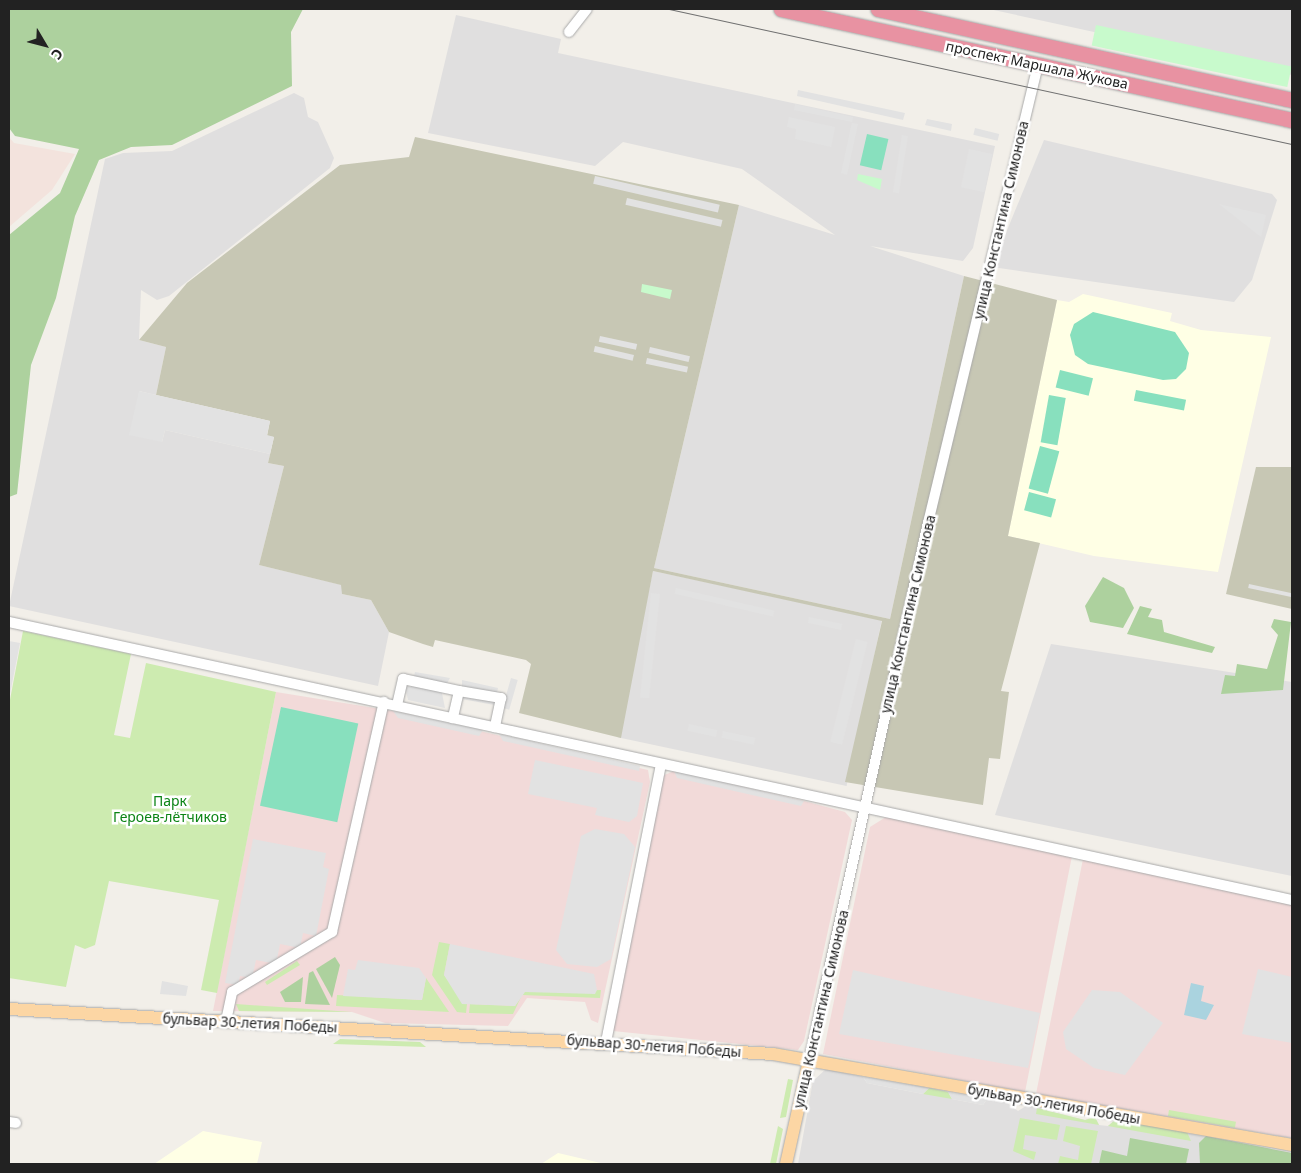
<!DOCTYPE html>
<meta charset="utf-8">
<style>
body{margin:0}
#map{position:relative;width:1301px;height:1173px;overflow:hidden;background:#f2efe9;font-family:"Noto Sans",sans-serif}
div>[style]{position:absolute}
.residential>*{inset:0;background:#e0dfdf;transform-origin:0 0}
.commercial>*{inset:0;background:#f2dad9}
.education>*{inset:0;background:#ffffe5}
.military>*{inset:0;background:#f3e3dd}
.construction>*{inset:0;background:#c7c7b4}
.grass>*{inset:0;background:#cdebb0;transform-origin:0 0}
.forest>*{inset:0;background:#add19e}
.park>*{inset:0;background:#c8facc;transform-origin:0 0}
.pitch>*{inset:0;background:#88e0be;transform-origin:0 0}
.parking>*{inset:0;background:#e2e2e2;transform-origin:0 0}
.water>*{inset:0;background:#aad3df}
.roads{filter:drop-shadow(0 0 1px #a9a9a9) drop-shadow(0 0 1px #a9a9a9)}
.minor>*{height:10px;margin:-5px;padding:0 5px;transform-origin:5px;border-radius:5px;background:#fff}
.major>*{height:12px;margin:-6px;padding:0 6px;transform-origin:6px;border-radius:6px;background:#fcd6a4}
.highway>*{height:15px;margin:-7.5px;padding:0 7.5px;transform-origin:7.5px;border-radius:7.5px;background:#e892a2}
.tram>*{height:1px;margin:-0.5px;padding:0 0.5px;transform-origin:0.5px;border-radius:0.5px;background:#707070}
span{translate:-50% -50%;white-space:nowrap;text-align:center;line-height:1.15;-webkit-text-stroke:5px #fff;paint-order:stroke}
.street-label{font-size:14px;color:#222}
.park-label{font-size:14px;color:#0c8416}
.frame{position:absolute;inset:0;border:10px solid #222;pointer-events:none}
.north{position:absolute;left:20px;top:20px;width:50px;height:50px;-webkit-text-stroke:4px #fff;paint-order:stroke;rotate:127deg;font-size:14px;font-weight:700;line-height:20px;text-align:center;color:#222}
.north::after{content:'';display:block;margin:auto;width:18px;height:22px;background:#222;clip-path:polygon(50% 0,100% 100%,50% 72%,0 100%)}
</style>
<div id="map">
<div class="residential">
<i style="clip-path:polygon(989px 9px,1292px 9px,1292px 75px)"></i>
<i style="clip-path:polygon(456px 15px,561px 39px,558px 53px,995px 146px,973px 248px,963px 261px,870px 246px,964px 276px,890px 619px,654px 568px,739px 205px,835px 235px,742px 169px,623px 142px,595px 166px,428px 133px)"></i>
<i style="clip-path:polygon(294px 93px,304px 98px,308px 117px,318px 122px,334px 158px,330px 168px,169px 296px,157px 300px,141px 290px,139px 340px,166px 347px,156px 395px,139px 391px,162px 442px,165px 430px,270px 454px,268px 463px,284px 466px,259px 565px,342px 585px,342px 594px,371px 600px,389px 632px,378px 686px,9px 606px,105px 159px,123px 153px,172px 151px)"></i>
<i style="clip-path:polygon(1044px 140px,1272px 194px,1277px 200px,1252px 280px,1234px 302px,992px 267px)"></i>
<i style="left:653px;top:571px;width:234px;height:170px;rotate:12deg"></i>
<i style="clip-path:polygon(1051px 644px,1292px 682px,1292px 876px,995px 815px)"></i>
<i style="clip-path:polygon(826px 1069px,863px 1077px,867px 1083px,923px 1094px,929px 1088px,948px 1092px,952px 1099px,983px 1105px,987px 1099px,1006px 1102px,1018px 1111px,1026px 1106px,1037px 1108px,1085px 1120px,1095px 1117px,1099px 1125px,1108px 1126px,1115px 1120px,1292px 1153px,1292px 1164px,798px 1164px,813px 1081px)"></i>
</div>
<div class="commercial">
<i style="clip-path:polygon(276px 692px,393px 711px,648px 770px,650px 782px,598px 1023px,591px 1020px,585px 1002px,527px 998px,508px 1026px,385px 1023px,352px 1012px,213px 1011px)"></i>
<i style="clip-path:polygon(674px 771px,804px 801px,845px 812px,852px 820px,804px 1041px,798px 1050px,613px 1031px,662px 776px)"></i>
<i style="clip-path:polygon(886px 817px,1072px 856px,1025px 1092px,823px 1054px,870px 827px)"></i>
<i style="clip-path:polygon(1083px 859px,1292px 905px,1292px 1138px,1036px 1094px)"></i>
</div>
<div class="education">
<i style="clip-path:polygon(1083px 294px,1172px 313px,1170px 321px,1201px 330px,1271px 337px,1218px 572px,1094px 556px,1008px 536px,1057px 300px,1069px 302px)"></i>
<i style="clip-path:polygon(203px 1131px,262px 1142px,257px 1164px,154px 1164px)"></i>
<i style="clip-path:polygon(558px 1153px,605px 1164px,541px 1164px)"></i>
</div>
<div class="military">
<i style="clip-path:polygon(9px 137px,14px 143px,75px 154px,52px 190px,9px 227px)"></i>
</div>
<div class="construction">
<i style="clip-path:polygon(415px 137px,739px 205px,654px 568px,890px 619px,964px 276px,1057px 300px,1008px 536px,1040px 543px,1001px 691px,1009px 692px,1000px 759px,989px 758px,983px 805px,845px 782px,882px 621px,653px 571px,621px 738px,519px 713px,531px 664px,526px 660px,435px 640px,433px 647px,423px 644px,389px 632px,371px 600px,342px 594px,341px 585px,259px 565px,284px 466px,268px 463px,274px 437px,267px 436px,270px 421px,156px 395px,166px 347px,139px 340px,187px 283px,340px 165px,409px 157px)"></i>
<i style="clip-path:polygon(1256px 467px,1292px 467px,1292px 609px,1226px 594px)"></i>
</div>
<div class="grass">
<i style="clip-path:polygon(23px 631px,131px 654px,114px 735px,130px 738px,146px 663px,276px 692px,217px 993px,201px 990px,219px 900px,109px 881px,95px 945px,85px 949px,75px 945px,66px 987px,9px 978px,9px 705px)"></i>
<i style="clip-path:polygon(439px 942px,450px 944px,444px 975px,467px 1004px,466px 1013px,457px 1012px,432px 975px)"></i>
<i style="clip-path:polygon(297px 961px,300px 965px,267px 985px,265px 982px)"></i>
<i style="clip-path:polygon(426px 978px,449px 1012px,336px 1006px,337px 995px,422px 1000px)"></i>
<i style="clip-path:polygon(601px 990px,600px 998px,522px 995px,524px 992px)"></i>
<i style="clip-path:polygon(521px 997px,513px 1014px,469px 1013px,470px 1004px,515px 1006px)"></i>
<i style="clip-path:polygon(236px 1004px,352px 1012px,239px 1011px)"></i>
<i style="clip-path:polygon(340px 1039px,420px 1042px,426px 1047px,333px 1044px)"></i>
<i style="clip-path:polygon(788px 1079px,793px 1080px,786px 1117px,780px 1118px)"></i>
<i style="clip-path:polygon(929px 1088px,948px 1092px,952px 1099px,923px 1094px)"></i>
<i style="clip-path:polygon(1037px 1108px,1085px 1120px,1095px 1117px,1099px 1125px,1036px 1114px)"></i>
<i style="left:1169px;top:1110px;width:68px;height:6px;rotate:10deg"></i>
<i style="clip-path:polygon(1020px 1118px,1060px 1125px,1057px 1140px,1025px 1135px,1023px 1149px,1036px 1152px,1034px 1160px,1013px 1151px)"></i>
<i style="clip-path:polygon(1115px 1120px,1187px 1132px,1191px 1141px,1108px 1126px)"></i>
<i style="clip-path:polygon(778px 1126px,783px 1129px,776px 1164px,770px 1164px)"></i>
<i style="clip-path:polygon(1066px 1126px,1098px 1131px,1091px 1164px,1058px 1164px,1060px 1156px,1078px 1160px,1080px 1146px,1063px 1141px)"></i>
</div>
<div class="forest">
<i style="clip-path:polygon(9px 9px,303px 9px,291px 32px,292px 86px,172px 145px,131px 147px,99px 160px,75px 216px,56px 298px,31px 365px,17px 494px,9px 497px,9px 235px,60px 193px,79px 149px,15px 136px,9px 128px)"></i>
<i style="clip-path:polygon(1103px 577px,1124px 588px,1134px 608px,1123px 628px,1090px 622px,1085px 606px)"></i>
<i style="clip-path:polygon(1140px 606px,1152px 609px,1148px 617px,1162px 620px,1164px 632px,1215px 647px,1212px 653px,1127px 634px)"></i>
<i style="clip-path:polygon(1274px 619px,1291px 622px,1283px 690px,1221px 694px,1225px 675px,1235px 676px,1237px 664px,1267px 669px,1278px 635px,1271px 627px)"></i>
<i style="clip-path:polygon(335px 957px,340px 965px,332px 998px,316px 969px)"></i>
<i style="clip-path:polygon(313px 971px,330px 1005px,305px 1004px,309px 973px)"></i>
<i style="clip-path:polygon(303px 977px,301px 1002px,285px 1002px,280px 992px)"></i>
<i style="clip-path:polygon(1206px 1136px,1292px 1153px,1292px 1164px,1200px 1164px,1199px 1143px)"></i>
<i style="clip-path:polygon(1130px 1138px,1189px 1149px,1186px 1164px,1099px 1164px,1102px 1150px,1127px 1156px)"></i>
</div>
<div class="park">
<i style="left:1096px;top:25px;width:200px;height:21px;rotate:12deg"></i>
<i style="clip-path:polygon(858px 174px,882px 179px,880px 190px,857px 180px)"></i>
<i style="clip-path:polygon(642px 284px,672px 290px,670px 299px,641px 292px)"></i>
</div>
<div class="pitch">
<i style="left:867px;top:134px;width:22px;height:32px;rotate:13deg"></i>
<i style="clip-path:polygon(1093px 312px,1175px 332px,1189px 353px,1186px 369px,1176px 379px,1163px 380px,1088px 364px,1075px 355px,1070px 335px,1074px 324px)"></i>
<i style="left:1060px;top:370px;width:34px;height:18px;rotate:14deg"></i>
<i style="left:1136px;top:390px;width:51px;height:11px;rotate:11deg"></i>
<i style="left:1049px;top:395px;width:17px;height:48px;rotate:10deg"></i>
<i style="left:1040px;top:446px;width:20px;height:44px;rotate:15deg"></i>
<i style="left:1029px;top:492px;width:28px;height:19px;rotate:15deg"></i>
<i style="left:281px;top:707px;width:79px;height:101px;rotate:12deg"></i>
</div>
<div class="parking">
<i style="clip-path:polygon(798px 90px,905px 113px,903px 120px,797px 96px)"></i>
<i style="clip-path:polygon(795px 104px,853px 117px,852px 123px,858px 124px,847px 175px,841px 173px,852px 122px,794px 110px)"></i>
<i style="clip-path:polygon(789px 117px,835px 127px,831px 147px,795px 139px,796px 129px,787px 127px)"></i>
<i style="clip-path:polygon(927px 119px,952px 124px,951px 131px,925px 125px)"></i>
<i style="left:975px;top:128px;width:25px;height:7px;rotate:14deg"></i>
<i style="left:902px;top:135px;width:6px;height:58px;rotate:9deg"></i>
<i style="left:969px;top:149px;width:24px;height:39px;rotate:12deg"></i>
<i style="left:595px;top:176px;width:128px;height:8px;rotate:13deg"></i>
<i style="left:627px;top:198px;width:98px;height:7px;rotate:13deg"></i>
<i style="clip-path:polygon(1219px 204px,1266px 215px,1261px 237px)"></i>
<i style="left:600px;top:336px;width:38px;height:6px;rotate:12deg"></i>
<i style="left:595px;top:346px;width:40px;height:6px;rotate:13deg"></i>
<i style="left:650px;top:347px;width:41px;height:6px;rotate:13deg"></i>
<i style="left:647px;top:358px;width:42px;height:6px;rotate:12deg"></i>
<i style="clip-path:polygon(139px 391px,270px 421px,267px 435px,274px 437px,270px 454px,165px 430px,162px 442px,129px 435px)"></i>
<i style="left:1249px;top:584px;width:44px;height:4px;rotate:12deg"></i>
<i style="left:676px;top:588px;width:101px;height:6px;rotate:13deg"></i>
<i style="left:651px;top:593px;width:9px;height:105px;rotate:6deg"></i>
<i style="left:809px;top:617px;width:34px;height:6px;rotate:12deg"></i>
<i style="left:856px;top:639px;width:12px;height:106px;rotate:14deg"></i>
<i style="clip-path:polygon(9px 641px,20px 643px,9px 699px)"></i>
<i style="clip-path:polygon(415px 672px,450px 678px,442px 693px,445px 708px,408px 700px,405px 686px,411px 687px)"></i>
<i style="left:511px;top:678px;width:7px;height:31px;rotate:16deg"></i>
<i style="clip-path:polygon(462px 680px,498px 688px,494px 705px,462px 699px)"></i>
<i style="clip-path:polygon(393px 711px,483px 730px,479px 736px,398px 718px)"></i>
<i style="left:689px;top:724px;width:29px;height:7px;rotate:12deg"></i>
<i style="left:723px;top:731px;width:33px;height:7px;rotate:12deg"></i>
<i style="clip-path:polygon(499px 734px,640px 766px,639px 771px,503px 741px)"></i>
<i style="clip-path:polygon(535px 760px,643px 783px,637px 816px,629px 822px,595px 815px,597px 808px,528px 794px)"></i>
<i style="clip-path:polygon(674px 771px,804px 801px,801px 806px,677px 778px)"></i>
<i style="clip-path:polygon(595px 829px,624px 834px,635px 847px,611px 959px,597px 967px,567px 964px,556px 950px,581px 836px)"></i>
<i style="clip-path:polygon(253px 839px,326px 853px,323px 867px,329px 869px,316px 936px,303px 933px,300px 948px,280px 944px,276px 964px,256px 960px,252px 978px,240px 976px,238px 985px,225px 983px)"></i>
<i style="clip-path:polygon(450px 944px,594px 974px,597px 990px,595px 994px,525px 992px,515px 1006px,462px 1004px,444px 975px)"></i>
<i style="clip-path:polygon(358px 960px,419px 968px,426px 978px,422px 1000px,343px 996px,348px 969px,355px 970px)"></i>
<i style="clip-path:polygon(1258px 969px,1292px 977px,1292px 1043px,1242px 1034px)"></i>
<i style="clip-path:polygon(853px 970px,1040px 1013px,1028px 1068px,839px 1034px)"></i>
<i style="clip-path:polygon(162px 981px,188px 986px,186px 996px,160px 994px)"></i>
<i style="clip-path:polygon(1092px 990px,1120px 992px,1163px 1023px,1125px 1075px,1094px 1068px,1066px 1049px,1063px 1032px)"></i>
<i style="clip-path:polygon(863px 1077px,929px 1088px,923px 1094px,867px 1083px)"></i>
<i style="clip-path:polygon(948px 1092px,987px 1099px,983px 1105px,952px 1099px)"></i>
</div>
<div class="water">
<i style="clip-path:polygon(1191px 983px,1204px 986px,1201px 1001px,1214px 1005px,1206px 1020px,1184px 1015px)"></i>
</div>
<div class="roads">
<div class="minor">
<i style="left:569px;top:32px;width:29px;rotate:-52deg"></i>
<i style="left:9px;top:622px;width:1313px;rotate:12.23deg"></i>
<i style="left:459px;top:691px;width:43px;rotate:9.5deg"></i>
<i style="left:501px;top:698px;width:30px;rotate:102deg"></i>
<i style="left:397px;top:705px;width:27px;rotate:-77deg"></i>
<i style="left:403px;top:679px;width:57px;rotate:12.1deg"></i>
<i style="left:459px;top:691px;width:28px;rotate:103deg"></i>
<i style="left:226px;top:1021px;width:30px;rotate:-78deg"></i>
<i style="left:232px;top:992px;width:117px;rotate:-31deg"></i>
<i style="left:332px;top:932px;width:236px;rotate:-77.3deg"></i>
<i style="left:606px;top:1042px;width:283px;rotate:-78.8deg"></i>
<i style="left:809px;top:1060px;width:550px;rotate:-77.51deg"></i>
<i style="left:928px;top:523px;width:471px;rotate:-76.5deg"></i>
<i style="left:9px;top:1122px;width:7px;rotate:8deg"></i>
</div>
<div class="major">
<i style="left:9px;top:1009px;width:765px;rotate:3.37deg"></i>
<i style="left:773px;top:1054px;width:527px;rotate:9.94deg"></i>
<i style="left:786px;top:1164px;width:107px;rotate:-77.5deg"></i>
</div>
<div class="highway">
<i style="left:781px;top:9px;width:523px;rotate:12.26deg"></i>
<i style="left:878px;top:9px;width:424px;rotate:12.4deg"></i>
</div>
</div>
<div class="tram">
<i style="left:669px;top:9px;width:637px;rotate:12.23deg"></i>
</div>
<div class="street-label">
<span style="left:1037px;top:65px;rotate:12deg">проспект Маршала Жукова</span>
<span style="left:1001px;top:220px;rotate:-77deg">улица Константина Симонова</span>
<span style="left:908px;top:614px;rotate:-77deg">улица Константина Симонова</span>
<span style="left:821px;top:1009px;rotate:-77deg">улица Константина Симонова</span>
<span style="left:250px;top:1023px;rotate:3deg">бульвар 30-летия Победы</span>
<span style="left:654px;top:1046px;rotate:4deg">бульвар 30-летия Победы</span>
<span style="left:1054px;top:1104px;rotate:10deg">бульвар 30-летия Победы</span>
</div>
<div class="park-label">
<span style="left:170px;top:809px">Парк<br>Героев-лётчиков</span>
</div>
<div class="frame"></div>
<div class="north">С</div>
</div>
